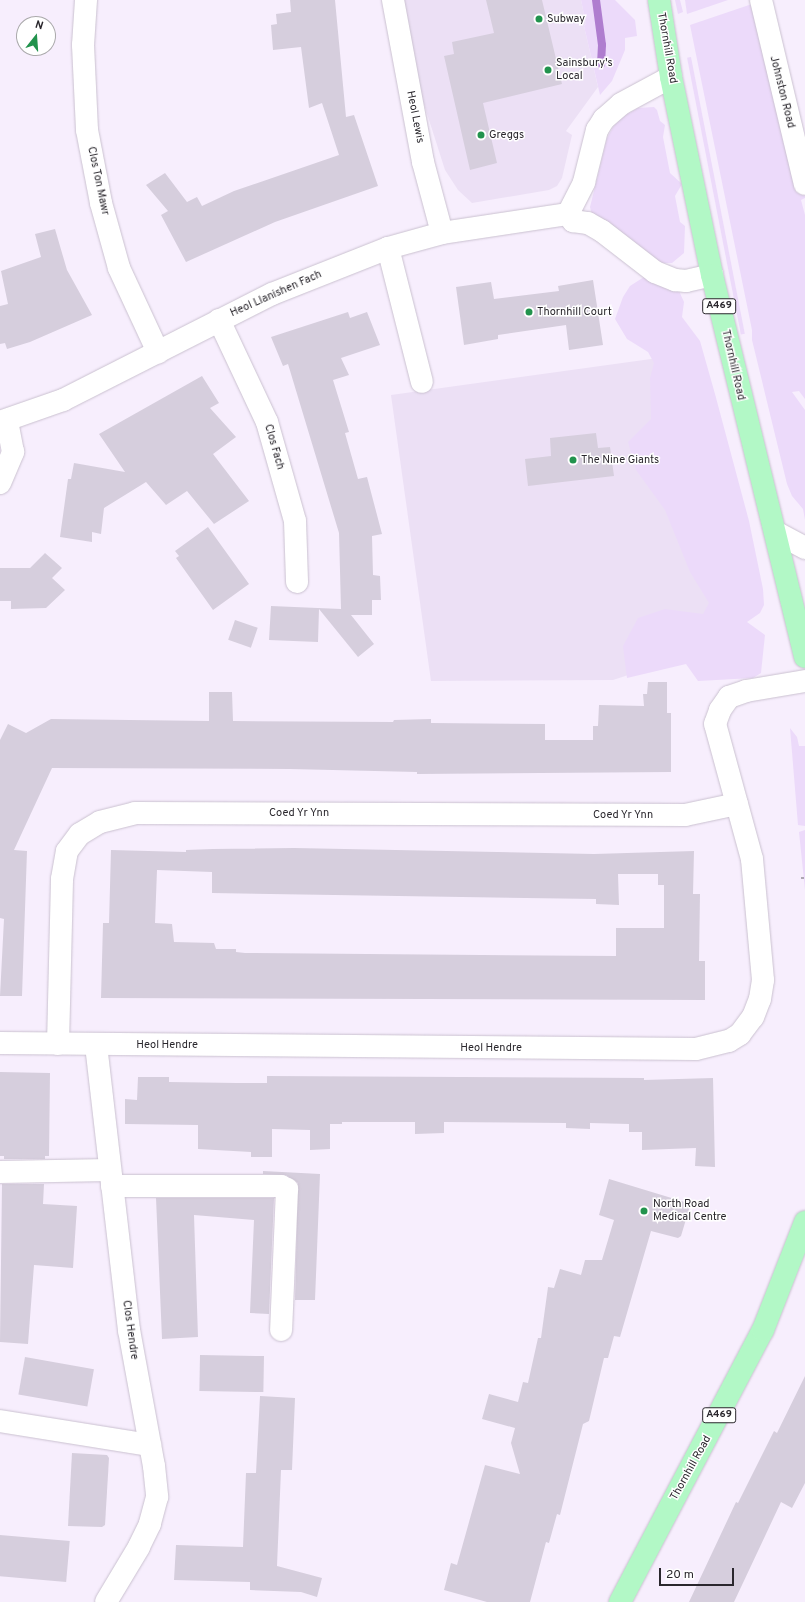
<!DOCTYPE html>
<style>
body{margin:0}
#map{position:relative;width:805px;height:1602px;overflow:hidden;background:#f7eefd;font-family:Overpass,sans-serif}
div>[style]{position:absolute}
.built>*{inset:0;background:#ece0f5}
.green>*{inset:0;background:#ecdafa;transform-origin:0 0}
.stream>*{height:8px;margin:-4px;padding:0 4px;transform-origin:4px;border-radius:4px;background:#af7dcf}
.building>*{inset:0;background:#d6cedd;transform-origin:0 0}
.path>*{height:2.5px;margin-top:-1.25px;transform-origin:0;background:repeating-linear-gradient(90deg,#ada6b2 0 3px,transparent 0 5px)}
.roads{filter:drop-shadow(0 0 1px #cac1d0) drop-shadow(0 0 1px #cac1d0)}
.minor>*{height:22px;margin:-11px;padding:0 11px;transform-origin:11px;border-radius:11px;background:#fff}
.major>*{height:22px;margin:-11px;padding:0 11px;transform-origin:11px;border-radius:11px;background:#b2f8c6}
.dots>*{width:11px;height:11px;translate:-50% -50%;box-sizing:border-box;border:2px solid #fff;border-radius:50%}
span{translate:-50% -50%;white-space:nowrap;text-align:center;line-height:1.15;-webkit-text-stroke:3px #fff;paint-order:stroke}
.shield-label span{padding:1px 3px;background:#fff;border:1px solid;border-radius:3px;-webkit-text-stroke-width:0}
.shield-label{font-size:10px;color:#2a272d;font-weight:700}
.poi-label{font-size:11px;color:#2a272d}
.left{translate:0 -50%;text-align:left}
.street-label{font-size:11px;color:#2a272d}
.north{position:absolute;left:16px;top:16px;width:40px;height:40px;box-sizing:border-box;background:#fff;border:1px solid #aaa9ab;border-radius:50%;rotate:17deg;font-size:11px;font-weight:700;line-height:16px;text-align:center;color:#2a272d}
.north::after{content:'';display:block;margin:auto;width:14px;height:18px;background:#22934d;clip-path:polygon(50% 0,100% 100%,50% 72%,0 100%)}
.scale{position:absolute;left:659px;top:1568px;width:75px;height:18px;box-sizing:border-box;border:2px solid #2a272d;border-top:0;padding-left:5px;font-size:12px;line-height:14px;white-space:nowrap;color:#2a272d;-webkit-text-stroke:3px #fff;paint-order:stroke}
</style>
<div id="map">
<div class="built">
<i style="clip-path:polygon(404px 0,581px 0,586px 24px,584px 26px,598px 87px,566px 131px,572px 135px,562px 178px,557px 186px,549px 190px,472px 203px,458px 190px,445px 170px,423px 101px,414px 65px)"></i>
<i style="clip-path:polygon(680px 355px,730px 624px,680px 658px,613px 680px,431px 681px,391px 395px)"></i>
</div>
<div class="green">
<i style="clip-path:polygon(581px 0,615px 0,635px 20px,637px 36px,625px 38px,625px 50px,612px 81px,600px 95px,584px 26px,586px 24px)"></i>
<i style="clip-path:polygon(675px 0,680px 0,683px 12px,678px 14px)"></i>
<i style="clip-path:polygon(685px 0,728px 0,687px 14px)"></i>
<i style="clip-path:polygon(752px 4px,795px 100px,803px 129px,805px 198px,801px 200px,805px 215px,805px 399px,799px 391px,792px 392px,805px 410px,805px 520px,803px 509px,792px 496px,787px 484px,752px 340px,752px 330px,690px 25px)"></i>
<i style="left:691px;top:57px;width:282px;height:4px;rotate:79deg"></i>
<i style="clip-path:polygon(654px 107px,657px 110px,660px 121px,665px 125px,663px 137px,670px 173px,682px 184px,675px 196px,680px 222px,685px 226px,684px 253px,672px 263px,655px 263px,592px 215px,590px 207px,607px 138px,613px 127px,622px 117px,638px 108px)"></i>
<i style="clip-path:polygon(644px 277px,679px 291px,684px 302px,682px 317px,700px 341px,715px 394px,749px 521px,763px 589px,764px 605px,760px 613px,747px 622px,765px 635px,761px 673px,753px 678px,698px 681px,686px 664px,627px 678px,623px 646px,638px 618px,665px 609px,703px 614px,709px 603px,690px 572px,665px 510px,636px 470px,628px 442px,651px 419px,650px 378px,654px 363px,648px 352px,627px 339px,615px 319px,623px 297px,630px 286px)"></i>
<i style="clip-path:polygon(790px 728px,797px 737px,799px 746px,805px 746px,805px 826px,798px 825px)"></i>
<i style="clip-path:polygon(805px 830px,805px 890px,799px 832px)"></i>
</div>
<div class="stream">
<i style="left:596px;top:0;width:45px;rotate:82.4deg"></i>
<i style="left:602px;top:45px;width:19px;rotate:93deg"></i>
</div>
<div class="building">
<i style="clip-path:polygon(290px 0,335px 0,346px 117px,354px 115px,378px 186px,275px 222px,186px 262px,161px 215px,168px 211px,146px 185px,165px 173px,187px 202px,197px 197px,202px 206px,234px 191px,339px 155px,322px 103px,309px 108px,301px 47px,273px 50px,271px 25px,277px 24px,276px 14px,291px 12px)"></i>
<i style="clip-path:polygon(486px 0,542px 0,562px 84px,483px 103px,497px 163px,470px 170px,444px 56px,454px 54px,452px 42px,494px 33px)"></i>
<i style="clip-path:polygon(55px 229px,67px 270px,92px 315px,30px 342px,7px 349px,5px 343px,0 344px,0 306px,8px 304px,1px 271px,41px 257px,35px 234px)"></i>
<i style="clip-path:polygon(593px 280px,603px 345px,569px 350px,566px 325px,498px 335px,498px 339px,464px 345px,456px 287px,491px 282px,494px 299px,559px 291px,558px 286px)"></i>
<i style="clip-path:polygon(348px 312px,350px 318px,367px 312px,380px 345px,341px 358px,349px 375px,333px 380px,349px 432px,345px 433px,358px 479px,367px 477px,382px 534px,372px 536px,373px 575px,380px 576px,381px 600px,372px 600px,372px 615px,351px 615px,374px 644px,358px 657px,319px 609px,318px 642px,269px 640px,271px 606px,341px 609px,339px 533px,288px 364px,283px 366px,271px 337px)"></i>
<i style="clip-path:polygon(202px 376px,219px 403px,210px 408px,236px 437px,213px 454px,249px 501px,214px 524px,187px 491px,166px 505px,146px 482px,104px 508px,101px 534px,92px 532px,92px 542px,60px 537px,68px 479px,71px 479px,74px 463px,125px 472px,99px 434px)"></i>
<i style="clip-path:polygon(596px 433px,598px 448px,610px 447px,614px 476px,528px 486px,525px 459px,551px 456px,550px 438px)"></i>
<i style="clip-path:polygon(208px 527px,249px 584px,213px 610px,176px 558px,179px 556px,175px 551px)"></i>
<i style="clip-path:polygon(45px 553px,62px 568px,52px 578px,65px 590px,46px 608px,11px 609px,11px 601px,0 601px,0 568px,30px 568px)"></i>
<i style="left:235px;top:620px;width:24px;height:21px;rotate:19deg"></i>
<i style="clip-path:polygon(648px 682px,667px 682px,667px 713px,671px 713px,671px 772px,417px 774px,417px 772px,290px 769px,52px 768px,14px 850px,27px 851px,22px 996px,0 996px,4px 919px,0 918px,0 740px,8px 724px,26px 733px,51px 719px,209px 721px,209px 692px,232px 692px,233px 721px,393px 722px,394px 720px,431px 719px,431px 723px,545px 724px,545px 740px,593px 740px,593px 726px,598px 726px,599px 705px,644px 706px,643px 694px,647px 694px)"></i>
<i style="clip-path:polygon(evenodd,294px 848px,594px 854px,694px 851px,693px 894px,700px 894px,699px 961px,705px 961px,705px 1000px,101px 998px,103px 923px,109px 923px,111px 850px,186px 852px,186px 850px,213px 849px,294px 848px,157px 870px,212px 872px,212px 893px,596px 899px,596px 904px,619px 905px,618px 874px,658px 874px,658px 885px,664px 885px,664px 928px,616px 928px,616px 956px,245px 953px,236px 952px,236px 949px,216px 949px,214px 943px,174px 942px,172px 924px,155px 923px,157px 870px)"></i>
<i style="clip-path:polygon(0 1072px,50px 1073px,49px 1156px,45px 1156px,45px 1159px,4px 1159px,4px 1156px,0 1156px)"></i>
<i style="clip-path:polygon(267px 1076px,644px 1078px,644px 1080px,713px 1078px,715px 1167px,695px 1166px,696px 1148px,642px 1150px,642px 1132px,629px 1132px,629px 1124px,590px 1123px,590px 1129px,566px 1128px,566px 1123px,444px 1122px,444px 1133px,415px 1134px,415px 1122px,342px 1122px,342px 1124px,330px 1124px,330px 1149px,310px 1150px,310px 1130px,272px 1129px,272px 1157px,251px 1157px,251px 1152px,198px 1149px,198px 1125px,125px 1124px,125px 1099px,137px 1100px,138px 1077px,169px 1077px,169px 1082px,237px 1083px,267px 1083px)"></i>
<i style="clip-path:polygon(263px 1171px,320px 1174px,315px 1300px,295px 1300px,298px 1183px,286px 1175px,263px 1174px)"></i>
<i style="clip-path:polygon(609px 1179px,688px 1203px,690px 1206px,681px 1236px,678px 1238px,651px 1231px,620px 1337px,614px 1336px,608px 1358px,604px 1358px,589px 1421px,583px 1424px,560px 1515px,557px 1514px,549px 1543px,546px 1542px,530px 1602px,487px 1602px,444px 1590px,451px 1563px,457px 1565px,485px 1465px,520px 1474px,511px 1443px,515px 1428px,482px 1419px,489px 1394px,518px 1402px,523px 1382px,528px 1383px,538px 1338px,541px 1338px,548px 1287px,554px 1288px,560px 1269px,581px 1275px,585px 1260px,602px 1260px,614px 1220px,599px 1215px)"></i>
<i style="clip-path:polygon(2px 1184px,44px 1184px,43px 1204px,77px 1206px,73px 1268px,34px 1265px,28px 1344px,0 1342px)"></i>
<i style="clip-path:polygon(156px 1198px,274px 1198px,269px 1314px,250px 1313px,254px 1220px,194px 1215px,198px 1337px,162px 1339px)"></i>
<i style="left:200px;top:1355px;width:64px;height:36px;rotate:1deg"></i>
<i style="left:25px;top:1357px;width:70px;height:38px;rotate:10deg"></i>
<i style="clip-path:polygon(805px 1376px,805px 1483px,792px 1508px,781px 1502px,734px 1602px,689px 1602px,736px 1502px,738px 1503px,774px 1431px,777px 1433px)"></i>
<i style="clip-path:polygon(260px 1396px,295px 1398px,292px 1470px,281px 1470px,277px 1566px,322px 1578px,317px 1597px,301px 1592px,250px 1590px,250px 1582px,174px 1580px,176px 1545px,243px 1547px,246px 1473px,256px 1473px)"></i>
<i style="clip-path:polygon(72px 1453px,107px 1455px,109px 1458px,105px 1525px,102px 1527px,68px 1526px)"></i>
<i style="left:0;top:1535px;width:70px;height:41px;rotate:5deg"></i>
</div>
<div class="path">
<i style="left:801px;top:878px;width:4px"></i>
</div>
<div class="roads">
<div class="minor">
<i style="left:86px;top:0;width:45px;rotate:93.8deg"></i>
<i style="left:83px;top:45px;width:85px;rotate:87.3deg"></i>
<i style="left:87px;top:130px;width:74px;rotate:79.1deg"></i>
<i style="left:101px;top:203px;width:67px;rotate:74.5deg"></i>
<i style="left:119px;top:268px;width:93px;rotate:65.1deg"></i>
<i style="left:393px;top:0;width:165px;rotate:79.5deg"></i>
<i style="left:423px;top:162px;width:73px;rotate:75deg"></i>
<i style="left:761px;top:0;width:189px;rotate:76.6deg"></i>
<i style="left:568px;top:214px;width:36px;rotate:-63deg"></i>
<i style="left:584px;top:182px;width:54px;rotate:-76deg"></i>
<i style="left:597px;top:130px;width:13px;rotate:-58deg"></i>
<i style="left:604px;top:119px;width:23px;rotate:-41deg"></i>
<i style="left:621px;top:104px;width:57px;rotate:-28.4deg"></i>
<i style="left:568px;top:214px;width:9px;rotate:54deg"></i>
<i style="left:573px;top:221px;width:15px;rotate:8deg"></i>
<i style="left:588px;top:223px;width:16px;rotate:30deg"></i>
<i style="left:602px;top:231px;width:67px;rotate:37.7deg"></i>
<i style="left:655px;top:272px;width:22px;rotate:22deg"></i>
<i style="left:675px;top:280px;width:11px;rotate:5deg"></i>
<i style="left:686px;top:281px;width:27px;rotate:-13deg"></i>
<i style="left:388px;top:248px;width:138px;rotate:75.8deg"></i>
<i style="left:219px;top:320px;width:113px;rotate:64.8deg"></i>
<i style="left:267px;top:422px;width:103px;rotate:74.2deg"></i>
<i style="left:295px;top:521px;width:61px;rotate:88.1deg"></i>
<i style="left:0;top:422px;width:67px;rotate:-19.2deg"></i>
<i style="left:63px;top:400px;width:234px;rotate:-26.9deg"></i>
<i style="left:272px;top:294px;width:125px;rotate:-21.6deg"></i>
<i style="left:388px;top:248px;width:56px;rotate:-15.5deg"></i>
<i style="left:442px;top:233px;width:127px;rotate:-8.6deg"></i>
<i style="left:0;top:483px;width:34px;rotate:-67deg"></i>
<i style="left:13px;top:452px;width:32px;rotate:-101deg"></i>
<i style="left:777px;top:533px;width:32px;rotate:28deg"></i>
<i style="left:0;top:1043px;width:696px;rotate:0.49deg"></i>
<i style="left:696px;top:1049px;width:34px;rotate:-14deg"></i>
<i style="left:729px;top:1041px;width:13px;rotate:-32deg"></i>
<i style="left:740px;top:1034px;width:21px;rotate:-53deg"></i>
<i style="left:753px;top:1017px;width:19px;rotate:-69deg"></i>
<i style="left:760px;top:999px;width:19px;rotate:-81deg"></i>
<i style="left:763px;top:980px;width:121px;rotate:-95.2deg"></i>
<i style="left:752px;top:859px;width:140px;rotate:-105.3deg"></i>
<i style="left:715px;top:724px;width:15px;rotate:-70deg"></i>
<i style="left:720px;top:710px;width:16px;rotate:-55deg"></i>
<i style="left:729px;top:697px;width:18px;rotate:-19deg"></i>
<i style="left:746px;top:691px;width:60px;rotate:-9.6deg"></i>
<i style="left:58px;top:1044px;width:165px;rotate:-88.6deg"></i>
<i style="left:62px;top:879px;width:28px;rotate:-80deg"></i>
<i style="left:67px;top:851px;width:21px;rotate:-53deg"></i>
<i style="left:80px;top:834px;width:23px;rotate:-31deg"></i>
<i style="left:100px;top:822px;width:36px;rotate:-14deg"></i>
<i style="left:135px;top:813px;width:550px;rotate:0.21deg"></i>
<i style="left:685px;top:815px;width:53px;rotate:-11.9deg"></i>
<i style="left:96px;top:1045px;width:287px;rotate:83.4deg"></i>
<i style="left:129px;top:1330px;width:138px;rotate:79.6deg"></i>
<i style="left:154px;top:1466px;width:31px;rotate:84deg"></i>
<i style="left:157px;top:1497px;width:28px;rotate:105deg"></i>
<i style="left:150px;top:1524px;width:25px;rotate:116deg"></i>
<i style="left:139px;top:1547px;width:64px;rotate:121deg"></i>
<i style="left:0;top:1172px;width:110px;rotate:-1deg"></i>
<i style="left:112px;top:1186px;width:169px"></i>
<i style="left:281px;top:1186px;width:7px;rotate:27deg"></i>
<i style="left:287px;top:1189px;width:141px;rotate:92.4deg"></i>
<i style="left:0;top:1421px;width:152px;rotate:9.1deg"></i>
</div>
<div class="major">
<i style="left:659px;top:0;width:78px;rotate:81.1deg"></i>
<i style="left:671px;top:77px;width:202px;rotate:78.3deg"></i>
<i style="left:712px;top:275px;width:393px;rotate:76.3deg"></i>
<i style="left:620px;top:1602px;width:307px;rotate:-62.3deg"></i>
<i style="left:763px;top:1330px;width:116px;rotate:-68.7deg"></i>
</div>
</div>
<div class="dots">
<i style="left:539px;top:19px;background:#22934d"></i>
<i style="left:548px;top:70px;background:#22934d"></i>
<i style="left:481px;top:135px;background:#22934d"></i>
<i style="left:529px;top:312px;background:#22934d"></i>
<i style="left:573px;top:460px;background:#22934d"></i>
<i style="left:644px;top:1211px;background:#22934d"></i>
</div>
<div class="shield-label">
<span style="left:719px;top:306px">A469</span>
<span style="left:719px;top:1415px">A469</span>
</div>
<div class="poi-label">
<span class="left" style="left:547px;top:19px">Subway</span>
<span class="left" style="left:556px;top:70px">Sainsbury's<br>Local</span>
<span class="left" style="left:489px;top:135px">Greggs</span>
<span class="left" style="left:537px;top:312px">Thornhill Court</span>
<span class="left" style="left:581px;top:460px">The Nine Giants</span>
<span class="left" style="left:653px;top:1211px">North Road<br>Medical Centre</span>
</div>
<div class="street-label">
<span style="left:667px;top:48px;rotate:80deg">Thornhill Road</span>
<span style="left:782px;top:92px;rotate:76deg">Johnston Road</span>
<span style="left:415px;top:117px;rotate:79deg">Heol Lewis</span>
<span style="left:98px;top:181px;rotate:78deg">Clos Ton Mawr</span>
<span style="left:276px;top:294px;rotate:-24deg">Heol Llanishen Fach</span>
<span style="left:733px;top:365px;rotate:77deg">Thornhill Road</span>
<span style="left:274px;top:447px;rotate:74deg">Clos Fach</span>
<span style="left:299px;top:813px">Coed Yr Ynn</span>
<span style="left:623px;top:815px">Coed Yr Ynn</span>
<span style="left:167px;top:1045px">Heol Hendre</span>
<span style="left:491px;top:1048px">Heol Hendre</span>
<span style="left:130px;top:1330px;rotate:82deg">Clos Hendre</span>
<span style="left:691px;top:1468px;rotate:-61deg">Thornhill Road</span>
</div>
<div class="north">N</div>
<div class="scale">20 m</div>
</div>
